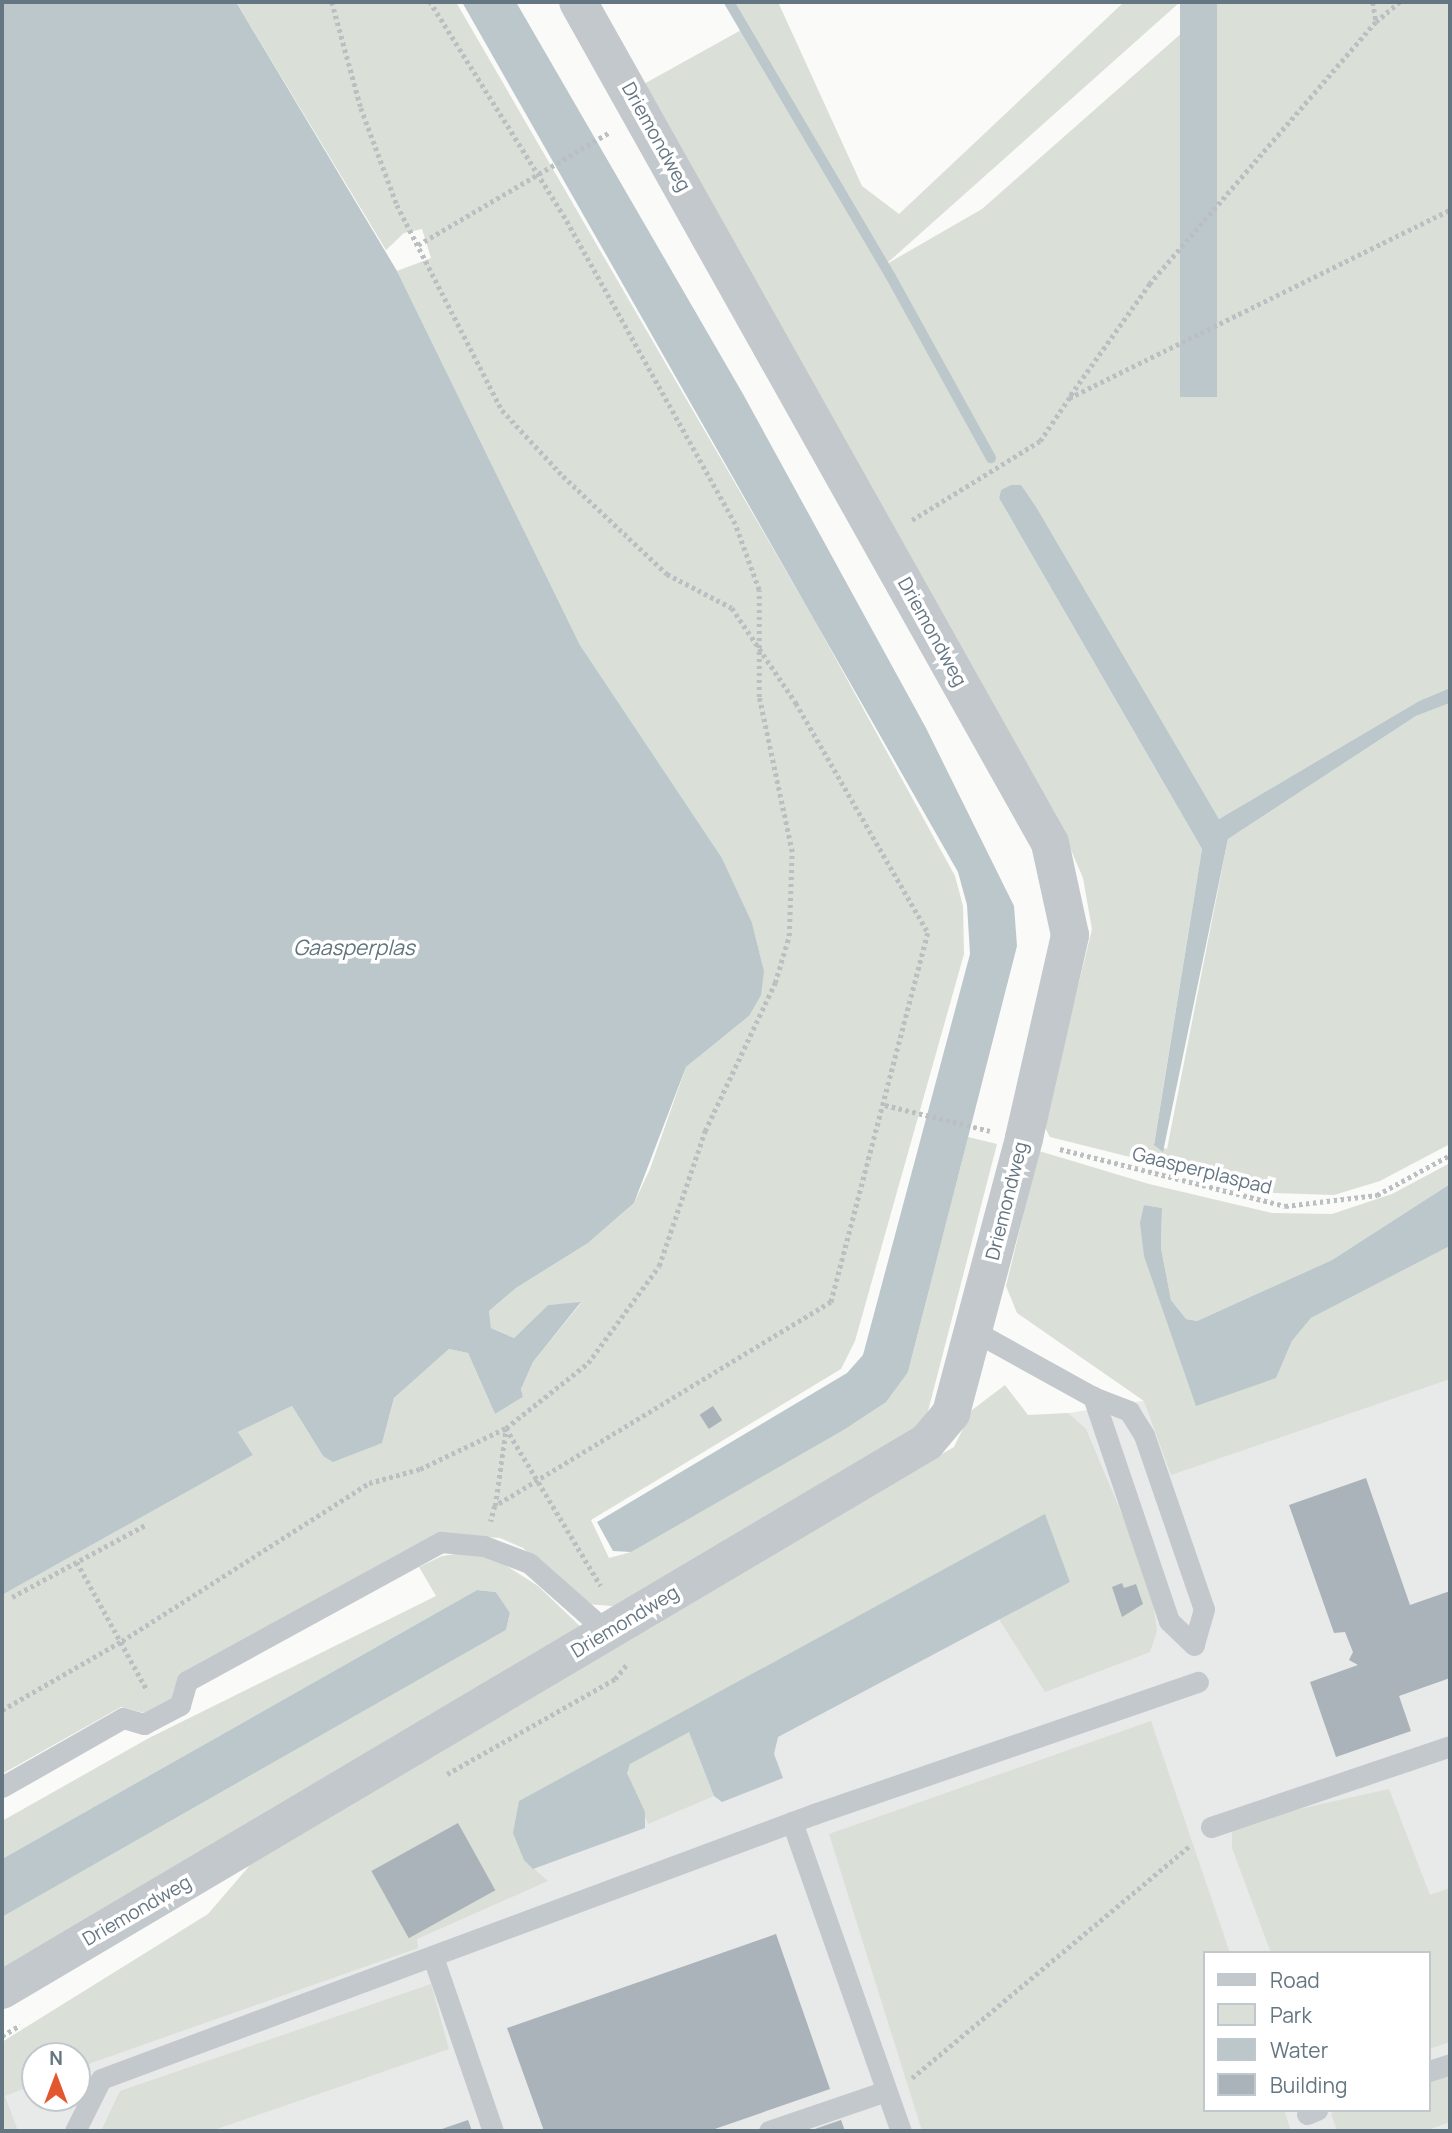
<!DOCTYPE html>
<style>
body{margin:0}
#map{position:relative;width:1452px;height:2133px;overflow:hidden;background:#fafaf8;font-family:Manrope,sans-serif}
div>[style]{position:absolute}
.built>*{inset:0;background:#e8e9e9}
.green>*{inset:0;background:#dadfd7}
.water>*{inset:0;background:#bbc7cb;transform-origin:0 0}
.stream>*{height:10px;margin:-5px;padding:0 5px;transform-origin:5px;border-radius:5px;background:#bbc7cb}
.building>*{inset:0;background:#aab3b9;transform-origin:0 0}
.path>*{height:4.5px;margin-top:-2.25px;transform-origin:0;background:repeating-linear-gradient(90deg,#bbbfc2 0 3.5px,transparent 0 7px)}
.lane>*{height:21px;margin:-10.5px;padding:0 10.5px;transform-origin:10.5px;border-radius:10.5px;background:#c3c8cc}
.street>*{height:38px;margin:-19px;padding:0 19px;transform-origin:19px;border-radius:19px;background:#c3c8cc}
span{translate:-50% -50%;white-space:nowrap;text-align:center;line-height:1.15;-webkit-text-stroke:7px #fff;paint-order:stroke}
.street-label{font-size:19px;color:#657683}
.water-label{font-size:21px;color:#60757c;font-style:italic}
.frame{position:absolute;inset:0;border:4px solid #657683;pointer-events:none}
.legend{position:absolute;left:1203px;top:1951px;width:228px;height:161px;box-sizing:border-box;background:#fff;border:2px solid #c1c8cd;margin:0;padding:9px 12px;list-style:none;font-size:21px;color:#657683}
.legend li{display:flex;align-items:center;gap:14px;height:35px}
.legend b{width:35px;border:2px solid #c1c8cd}
.north{position:absolute;left:21px;top:2042px;width:70px;height:70px;box-sizing:border-box;background:#fff;border:2px solid #c1c8cd;border-radius:50%;rotate:0deg;font-size:19px;font-weight:700;line-height:28px;text-align:center;color:#657683}
.north::after{content:'';display:block;margin:auto;width:24px;height:32px;background:#e4572e;clip-path:polygon(50% 0,100% 100%,50% 72%,0 100%)}
</style>
<div id="map">
<div class="built">
<i style="clip-path:polygon(evenodd,1450px 1267px,1450px 2131px,2px 2131px,2px 2058px,1057px 1415px,1226px 1387px,1450px 1267px,1205px 1953px,1429px 1953px,1429px 2110px,1205px 2110px,1205px 1953px,1450px 1267px,35px 2056px,77px 2056px,77px 2098px,35px 2098px,35px 2056px)"></i>
</div>
<div class="green">
<i style="clip-path:polygon(236px 2px,456px 2px,815px 621px,955px 876px,963px 906px,964px 954px,855px 1341px,841px 1369px,591px 1520px,609px 1558px,631px 1552px,908px 1372px,968px 1137px,997px 1144px,926px 1419px,880px 1453px,626px 1607px,585px 1604px,523px 1548px,500px 1538px,438px 1534px,359px 1578px,148px 1714px,121px 1707px,2px 1774px,2px 1595px,253px 1455px,238px 1432px,292px 1406px,323px 1456px,382px 1442px,394px 1398px,449px 1349px,468px 1353px,495px 1414px,523px 1397px,521px 1389px,533px 1362px,581px 1303px,548px 1305px,514px 1338px,491px 1328px,489px 1311px,516px 1288px,588px 1243px,634px 1203px,650px 1169px,686px 1067px,749px 1016px,764px 971px,752px 924px,722px 858px,580px 645px,397px 271px,431px 258px,422px 229px,404px 233px,386px 250px)"></i>
<i style="clip-path:polygon(729px 2px,778px 2px,862px 186px,899px 214px,1124px 2px,1180px 2px,885px 265px,982px 209px,1217px 2px,1450px 2px,1450px 688px,1419px 701px,1219px 819px,1021px 485px,1001px 490px,999px 498px,1202px 849px,1154px 1144px,1167px 1149px,1228px 839px,1416px 716px,1450px 703px,1450px 1144px,1380px 1181px,1334px 1195px,1274px 1193px,1050px 1137px,1044px 1126px,1092px 929px,1083px 878px,1068px 843px,642px 85px,743px 29px)"></i>
<i style="clip-path:polygon(1039px 1151px,1149px 1184px,1272px 1213px,1332px 1214px,1392px 1194px,1450px 1163px,1450px 1184px,1332px 1260px,1197px 1321px,1186px 1319px,1171px 1300px,1161px 1248px,1162px 1208px,1144px 1205px,1197px 1405px,1276px 1378px,1292px 1341px,1311px 1318px,1450px 1246px,1450px 1379px,1171px 1475px,1144px 1401px,1017px 1313px,1006px 1286px)"></i>
<i style="clip-path:polygon(1005px 1385px,1028px 1415px,1068px 1413px,1086px 1429px,1150px 1581px,1157px 1631px,1150px 1652px,1045px 1692px,999px 1619px,1070px 1582px,1044px 1515px,519px 1801px,524px 1860px,548px 1881px,417px 1939px,418px 1948px,77px 2068px,77px 2056px,35px 2056px,35px 2084px,5px 2096px,18px 2131px,2px 2131px,2px 2042px,208px 1914px,264px 1849px,954px 1447px,972px 1410px)"></i>
<i style="clip-path:polygon(463px 1553px,490px 1555px,538px 1586px,584px 1630px,2px 1968px,2px 1917px,506px 1630px,510px 1613px,496px 1592px,477px 1590px,2px 1859px,2px 1821px,149px 1738px,436px 1596px,419px 1567px,442px 1556px)"></i>
<i style="clip-path:polygon(1151px 1721px,1230px 1953px,1205px 1953px,1205px 2110px,1284px 2110px,1291px 2131px,922px 2131px,829px 1834px)"></i>
<i style="clip-path:polygon(689px 1731px,714px 1796px,648px 1824px,627px 1772px,630px 1764px)"></i>
<i style="clip-path:polygon(1389px 1789px,1430px 1895px,1450px 1888px,1450px 2042px,1429px 2049px,1429px 1953px,1271px 1953px,1232px 1848px,1232px 1824px)"></i>
<i style="clip-path:polygon(431px 1984px,449px 2049px,211px 2131px,101px 2131px,120px 2091px)"></i>
<i style="clip-path:polygon(1450px 2073px,1450px 2122px,1425px 2131px,1337px 2131px,1331px 2113px,1339px 2110px,1429px 2110px,1429px 2080px)"></i>
</div>
<div class="water">
<i style="clip-path:polygon(2px 2px,236px 2px,397px 271px,580px 645px,722px 858px,752px 923px,764px 971px,761px 995px,749px 1016px,686px 1067px,634px 1203px,588px 1243px,516px 1288px,489px 1311px,491px 1328px,514px 1338px,548px 1305px,581px 1302px,533px 1362px,521px 1389px,523px 1397px,495px 1414px,468px 1353px,449px 1349px,394px 1398px,382px 1443px,333px 1462px,323px 1456px,292px 1406px,238px 1432px,253px 1455px,2px 1595px)"></i>
<i style="clip-path:polygon(462px 2px,516px 2px,743px 394px,926px 728px,1014px 906px,1017px 946px,908px 1372px,886px 1402px,845px 1429px,631px 1552px,613px 1551px,597px 1522px,847px 1373px,863px 1355px,970px 954px,967px 905px,958px 872px)"></i>
<i style="left:1180px;top:2px;width:37px;height:395px"></i>
<i style="clip-path:polygon(1011px 485px,1021px 485px,1036px 507px,1219px 819px,1419px 701px,1450px 688px,1450px 703px,1416px 716px,1228px 839px,1163px 1152px,1154px 1145px,1202px 849px,999px 498px,1001px 490px)"></i>
<i style="clip-path:polygon(1450px 1184px,1450px 1246px,1311px 1318px,1292px 1341px,1276px 1378px,1196px 1406px,1144px 1256px,1140px 1223px,1144px 1205px,1162px 1208px,1161px 1248px,1171px 1300px,1186px 1319px,1197px 1321px,1332px 1260px)"></i>
<i style="clip-path:polygon(1045px 1514px,1070px 1582px,778px 1737px,774px 1754px,783px 1778px,722px 1802px,714px 1796px,689px 1732px,630px 1764px,627px 1773px,645px 1812px,645px 1828px,533px 1869px,524px 1860px,513px 1833px,519px 1801px)"></i>
<i style="clip-path:polygon(477px 1590px,496px 1592px,510px 1613px,506px 1630px,2px 1917px,2px 1859px)"></i>
</div>
<div class="stream">
<i style="left:729px;top:2px;width:319px;rotate:59.5deg"></i>
<i style="left:891px;top:277px;width:207px;rotate:61.1deg"></i>
</div>
<div class="building">
<i style="left:713px;top:1406px;width:17px;height:16px;rotate:57deg"></i>
<i style="clip-path:polygon(1366px 1478px,1410px 1605px,1450px 1591px,1450px 1678px,1399px 1696px,1411px 1731px,1336px 1757px,1310px 1682px,1358px 1665px,1349px 1660px,1353px 1652px,1345px 1632px,1334px 1633px,1289px 1505px)"></i>
<i style="clip-path:polygon(1122px 1583px,1124px 1588px,1136px 1584px,1143px 1604px,1122px 1617px,1112px 1587px)"></i>
<i style="left:458px;top:1823px;width:77px;height:99px;rotate:61deg"></i>
<i style="clip-path:polygon(776px 1934px,830px 2089px,709px 2131px,544px 2131px,507px 2028px)"></i>
<i style="clip-path:polygon(468px 2120px,472px 2131px,436px 2131px)"></i>
<i style="clip-path:polygon(841px 2120px,845px 2131px,809px 2131px)"></i>
</div>
<div class="path">
<i style="left:332px;top:2px;width:110px;rotate:74.7deg"></i>
<i style="left:361px;top:108px;width:103px;rotate:69.6deg"></i>
<i style="left:397px;top:205px;width:230px;rotate:62.9deg"></i>
<i style="left:502px;top:410px;width:90px;rotate:47.3deg"></i>
<i style="left:563px;top:476px;width:143px;rotate:43.3deg"></i>
<i style="left:667px;top:574px;width:73px;rotate:27.6deg"></i>
<i style="left:732px;top:608px;width:115px;rotate:56deg"></i>
<i style="left:796px;top:703px;width:265px;rotate:60.1deg"></i>
<i style="left:928px;top:933px;width:382px;rotate:104.7deg"></i>
<i style="left:831px;top:1302px;width:393px;rotate:148.7deg"></i>
<i style="left:495px;top:1506px;width:16px;rotate:105deg"></i>
<i style="left:1373px;top:2px;width:20px;rotate:81deg"></i>
<i style="left:1400px;top:2px;width:31px;rotate:140deg"></i>
<i style="left:1376px;top:22px;width:346px;rotate:130.8deg"></i>
<i style="left:1150px;top:284px;width:140px;rotate:125.4deg"></i>
<i style="left:1069px;top:398px;width:425px;rotate:-26.3deg"></i>
<i style="left:418px;top:245px;width:223px;rotate:-30.5deg"></i>
<i style="left:912px;top:520px;width:150px;rotate:-31.7deg"></i>
<i style="left:1040px;top:441px;width:52px;rotate:-56deg"></i>
<i style="left:885px;top:1105px;width:108px;rotate:13.9deg"></i>
<i style="left:1060px;top:1149px;width:232px;rotate:14.2deg"></i>
<i style="left:1285px;top:1206px;width:93px;rotate:-6.8deg"></i>
<i style="left:1377px;top:1195px;width:83px;rotate:-28.7deg"></i>
<i style="left:506px;top:1428px;width:184px;rotate:59deg"></i>
<i style="left:495px;top:1506px;width:78px;rotate:-81.9deg"></i>
<i style="left:77px;top:1562px;width:146px;rotate:61.3deg"></i>
<i style="left:12px;top:1597px;width:153px;rotate:-28.4deg"></i>
<i style="left:2px;top:1710px;width:138px;rotate:-29.9deg"></i>
<i style="left:122px;top:1641px;width:293px;rotate:-32.6deg"></i>
<i style="left:369px;top:1483px;width:53px;rotate:-15.4deg"></i>
<i style="left:420px;top:1469px;width:95px;rotate:-25.5deg"></i>
<i style="left:506px;top:1428px;width:105px;rotate:-38.4deg"></i>
<i style="left:588px;top:1363px;width:120px;rotate:-53.8deg"></i>
<i style="left:659px;top:1266px;width:143px;rotate:-71.2deg"></i>
<i style="left:705px;top:1131px;width:164px;rotate:-64.7deg"></i>
<i style="left:775px;top:983px;width:49px;rotate:-73.4deg"></i>
<i style="left:789px;top:936px;width:84px;rotate:-88deg"></i>
<i style="left:792px;top:852px;width:158px;rotate:-102deg"></i>
<i style="left:759px;top:697px;width:107px;rotate:-90deg"></i>
<i style="left:759px;top:590px;width:70px;rotate:-110deg"></i>
<i style="left:735px;top:524px;width:357px;rotate:-119.1deg"></i>
<i style="left:561px;top:212px;width:248px;rotate:-122deg"></i>
<i style="left:447px;top:1774px;width:193px;rotate:-29.5deg"></i>
<i style="left:615px;top:1679px;width:19px;rotate:-51deg"></i>
<i style="left:2px;top:2036px;width:21px;rotate:-31deg"></i>
<i style="left:912px;top:2078px;width:361px;rotate:-39.9deg"></i>
</div>
<div class="lane">
<i style="left:974px;top:1331px;width:136px;rotate:29deg"></i>
<i style="left:1093px;top:1397px;width:39px;rotate:21deg"></i>
<i style="left:1129px;top:1411px;width:28px;rotate:58deg"></i>
<i style="left:1144px;top:1435px;width:184px;rotate:71deg"></i>
<i style="left:1204px;top:1609px;width:37px;rotate:106deg"></i>
<i style="left:1194px;top:1645px;width:35px;rotate:-136deg"></i>
<i style="left:1169px;top:1621px;width:237px;rotate:-108.7deg"></i>
<i style="left:2px;top:1787px;width:139px;rotate:-29.7deg"></i>
<i style="left:123px;top:1718px;width:22px;rotate:16deg"></i>
<i style="left:144px;top:1724px;width:41px;rotate:-27.8deg"></i>
<i style="left:180px;top:1705px;width:25px;rotate:-74deg"></i>
<i style="left:187px;top:1681px;width:290px;rotate:-28.7deg"></i>
<i style="left:441px;top:1542px;width:43px;rotate:5.3deg"></i>
<i style="left:484px;top:1546px;width:48px;rotate:20.7deg"></i>
<i style="left:529px;top:1563px;width:104px;rotate:41.5deg"></i>
<i style="left:792px;top:1822px;width:328px;rotate:70.6deg"></i>
<i style="left:1211px;top:1827px;width:252px;rotate:-18.7deg"></i>
<i style="left:433px;top:1957px;width:184px;rotate:71deg"></i>
<i style="left:1429px;top:2071px;width:22px;rotate:-18deg"></i>
<i style="left:1307px;top:2114px;width:11px;rotate:-22deg"></i>
<i style="left:75px;top:2131px;width:58px;rotate:-63.4deg"></i>
<i style="left:101px;top:2079px;width:761px;rotate:-20.39deg"></i>
<i style="left:814px;top:1814px;width:406px;rotate:-19deg"></i>
<i style="left:769px;top:2131px;width:124px;rotate:-18.9deg"></i>
</div>
<div class="street">
<i style="left:2px;top:1990px;width:1075px;rotate:-30.64deg"></i>
<i style="left:927px;top:1442px;width:38px;rotate:-50deg"></i>
<i style="left:951px;top:1413px;width:285px;rotate:-75.1deg"></i>
<i style="left:1024px;top:1138px;width:208px;rotate:-77.2deg"></i>
<i style="left:1070px;top:935px;width:94px;rotate:-102.3deg"></i>
<i style="left:1050px;top:843px;width:964px;rotate:-119.3deg"></i>
</div>
<div class="street-label">
<span style="left:656px;top:137px;rotate:61deg">Driemondweg</span>
<span style="left:932px;top:632px;rotate:61deg">Driemondweg</span>
<span style="left:1202px;top:1171px;rotate:14deg">Gaasperplaspad</span>
<span style="left:1007px;top:1201px;rotate:-76deg">Driemondweg</span>
<span style="left:625px;top:1622px;rotate:-31deg">Driemondweg</span>
<span style="left:137px;top:1911px;rotate:-30deg">Driemondweg</span>
</div>
<div class="water-label">
<span style="left:354px;top:947px">Gaasperplas</span>
</div>
<div class="frame"></div>
<ul class="legend">
<li><b style="height:9px;background:#c3c8cc"></b>Road</li>
<li><b style="height:19px;background:#dadfd7"></b>Park</li>
<li><b style="height:19px;background:#bbc7cb"></b>Water</li>
<li><b style="height:19px;background:#aab3b9"></b>Building</li>
</ul>
<div class="north">N</div>
</div>
